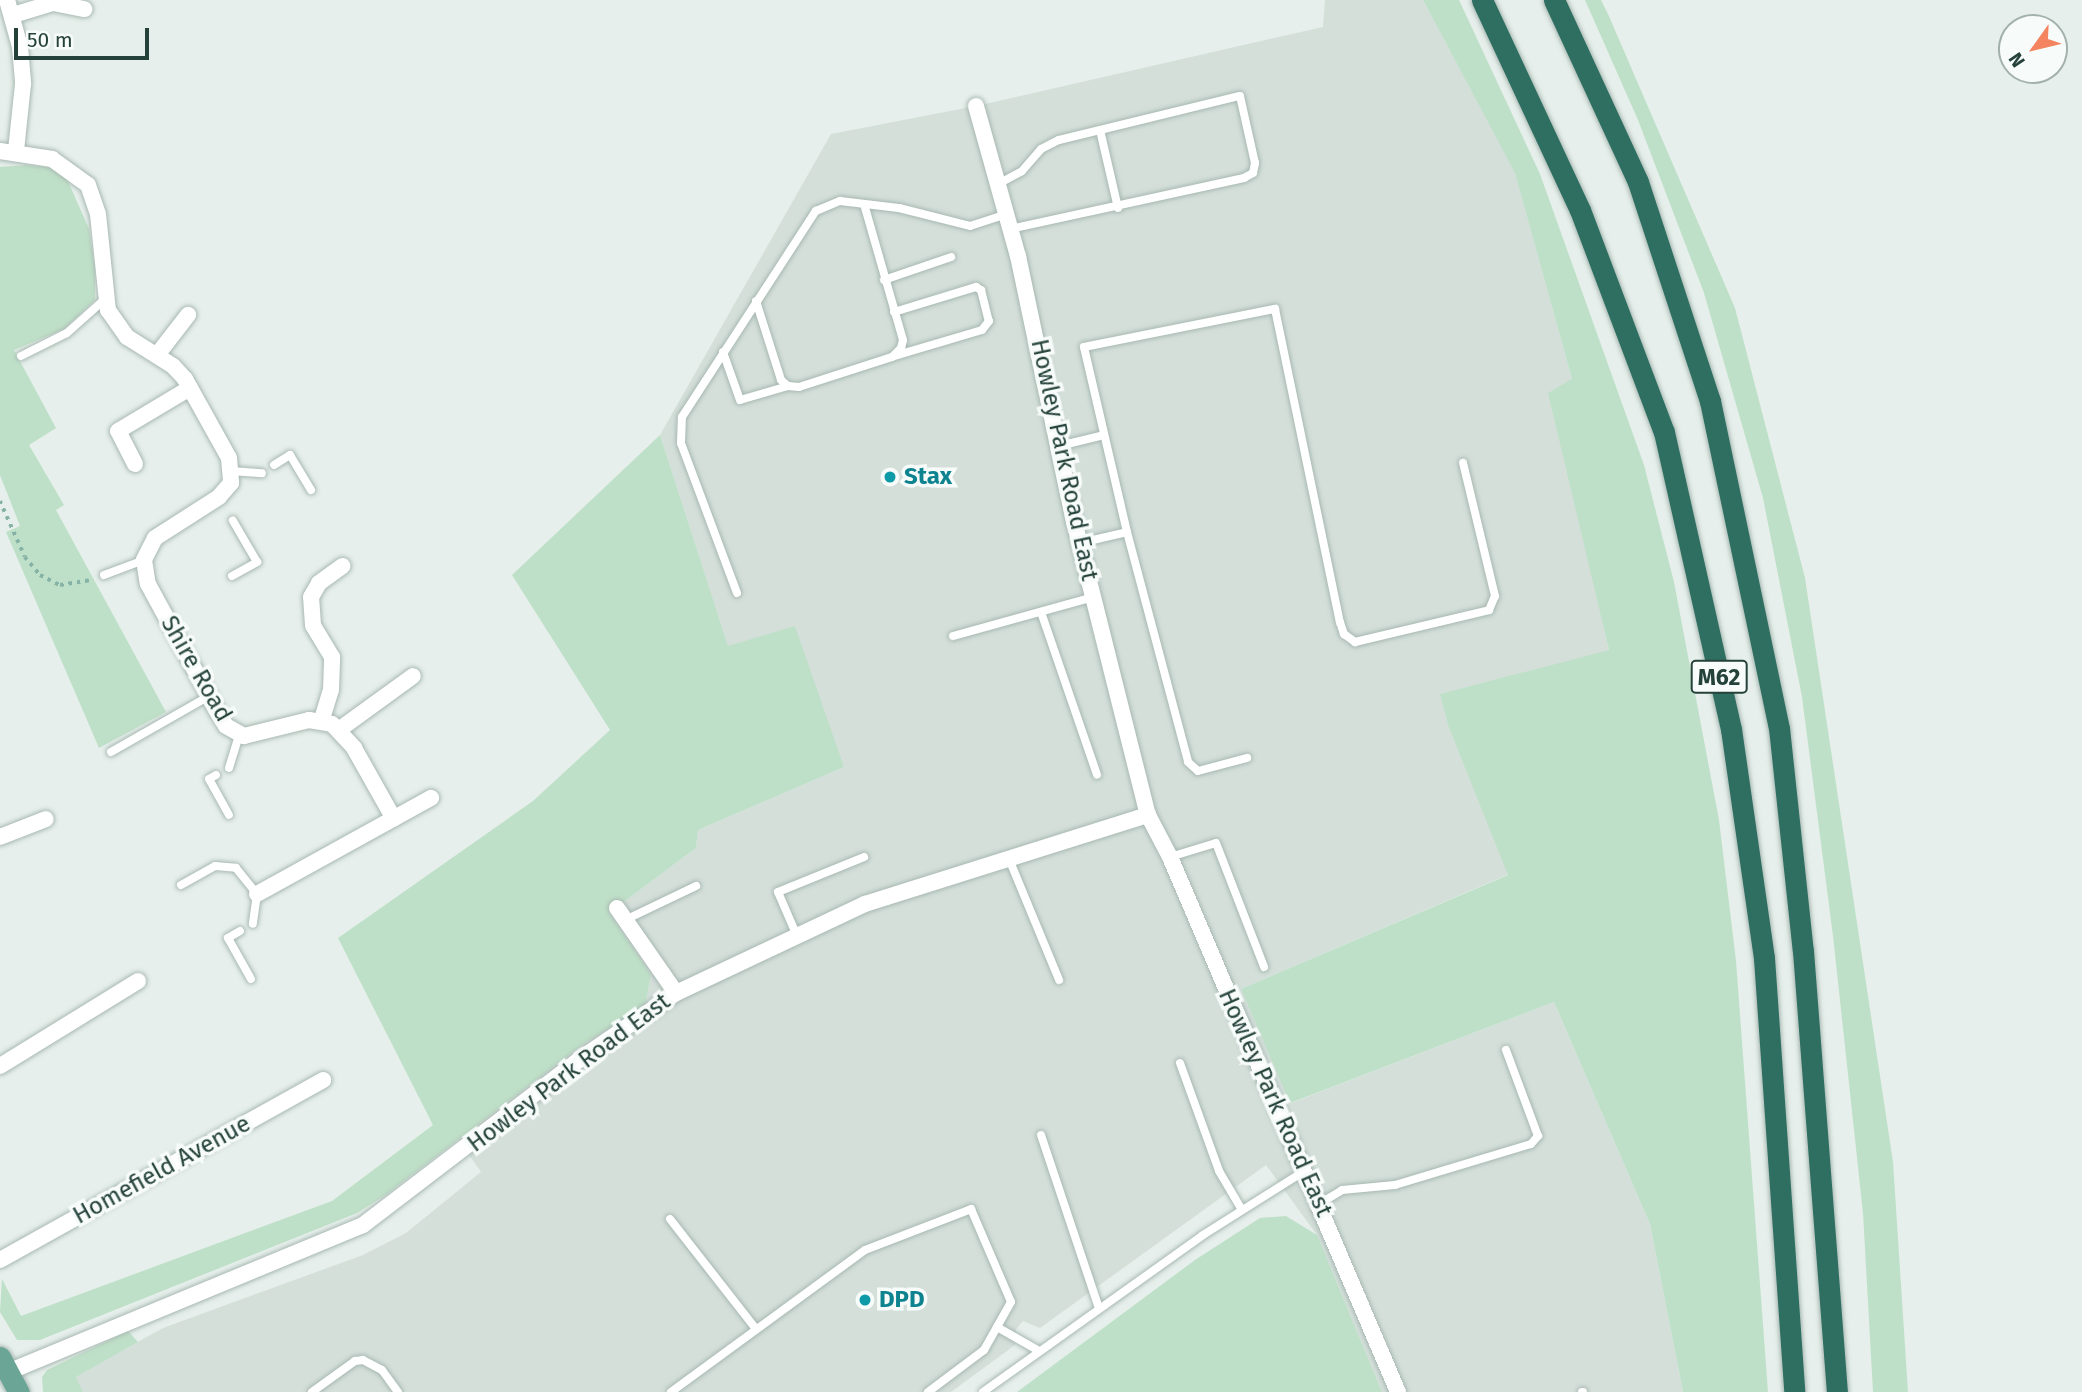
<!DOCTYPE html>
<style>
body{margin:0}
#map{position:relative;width:2082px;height:1392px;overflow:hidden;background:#e6efeb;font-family:"Fira Sans",sans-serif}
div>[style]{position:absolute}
.built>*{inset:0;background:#d4dfda}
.green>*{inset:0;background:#bfe0c8}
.path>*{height:3.5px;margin-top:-1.75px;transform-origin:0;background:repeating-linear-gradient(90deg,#86b3a5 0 3.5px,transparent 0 8.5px)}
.roads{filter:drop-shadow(0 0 2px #a8b8b2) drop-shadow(0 0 2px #a8b8b2)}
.service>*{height:8px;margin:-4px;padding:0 4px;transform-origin:4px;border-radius:4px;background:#fff}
.minor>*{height:16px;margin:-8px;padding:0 8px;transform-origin:8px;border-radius:8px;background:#fff}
.primary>*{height:21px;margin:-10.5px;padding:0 10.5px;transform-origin:10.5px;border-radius:10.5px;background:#6aa596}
.motorway>*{height:21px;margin:-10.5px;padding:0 10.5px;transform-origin:10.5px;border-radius:10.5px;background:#2f6f62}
.dots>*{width:19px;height:19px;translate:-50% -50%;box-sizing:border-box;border:4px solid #f7fbf9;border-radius:50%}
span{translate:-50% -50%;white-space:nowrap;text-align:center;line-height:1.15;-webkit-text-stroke:7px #f7fbf9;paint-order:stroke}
.shield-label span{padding:2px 5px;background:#f7fbf9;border:2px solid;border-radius:5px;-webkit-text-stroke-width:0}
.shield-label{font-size:23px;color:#24423a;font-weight:700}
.street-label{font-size:24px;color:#24423a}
.culture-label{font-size:24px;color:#0d838f;font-weight:700}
.left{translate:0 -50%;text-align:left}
.north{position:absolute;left:1998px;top:14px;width:70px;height:70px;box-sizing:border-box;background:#f7fbf9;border:2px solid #a3b1ad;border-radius:50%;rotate:236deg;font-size:19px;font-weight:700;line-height:28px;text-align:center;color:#24423a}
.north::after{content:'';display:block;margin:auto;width:24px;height:32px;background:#f4845f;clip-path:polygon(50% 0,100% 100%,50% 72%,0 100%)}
.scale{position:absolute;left:14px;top:28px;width:135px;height:32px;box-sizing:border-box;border:4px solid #24423a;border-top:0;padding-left:9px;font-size:21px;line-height:24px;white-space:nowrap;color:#24423a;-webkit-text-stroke:5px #f7fbf9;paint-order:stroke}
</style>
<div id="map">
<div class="built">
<i style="clip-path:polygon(1325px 0,1423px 0,1515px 172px,1572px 379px,1583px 529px,1609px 651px,1441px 694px,1448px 725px,1509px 874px,1241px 989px,1291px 1103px,1554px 1002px,1650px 1224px,1683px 1392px,1382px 1392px,1317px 1235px,1266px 1165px,1040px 1328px,1023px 1321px,1016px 1329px,1015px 1345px,951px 1392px,83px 1392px,75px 1377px,163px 1328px,363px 1255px,406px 1233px,481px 1172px,459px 1140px,586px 1042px,645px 1006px,651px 975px,609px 913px,696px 848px,698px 830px,844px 767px,728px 647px,660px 435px,831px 134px,976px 106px,1323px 27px)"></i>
</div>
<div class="green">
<i style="clip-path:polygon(1423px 0,1459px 0,1540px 174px,1644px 465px,1674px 582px,1719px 820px,1736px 961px,1768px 1392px,1683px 1392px,1650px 1224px,1554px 1002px,1290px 1103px,1241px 989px,1508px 875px,1448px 725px,1440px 694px,1609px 650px,1548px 393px,1572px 379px,1515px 173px)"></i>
<i style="clip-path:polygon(1585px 0,1601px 0,1608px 14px,1735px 308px,1805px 578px,1893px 1162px,1908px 1392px,1873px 1392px,1863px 1213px,1833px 936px,1802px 697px,1763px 498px,1704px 293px,1638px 120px)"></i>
<i style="clip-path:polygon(27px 165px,52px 168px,67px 179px,89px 229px,95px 268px,95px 300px,64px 329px,14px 350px,56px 428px,29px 445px,64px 505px,56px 510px,166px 712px,99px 748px,6px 532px,20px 526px,0 475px,0 167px)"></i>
<i style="clip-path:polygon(660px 435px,728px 646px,795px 626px,844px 767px,698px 830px,696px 848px,609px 913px,651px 975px,645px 1006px,586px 1042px,387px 1194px,357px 1213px,40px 1340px,17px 1340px,0 1312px,2px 1279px,21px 1316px,332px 1201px,433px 1125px,338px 938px,533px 801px,610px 730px,512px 575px)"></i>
<i style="clip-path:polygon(1286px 1216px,1317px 1235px,1382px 1392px,1017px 1392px,1195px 1260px,1260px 1218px)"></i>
<i style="clip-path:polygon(128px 1331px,138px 1342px,76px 1377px,83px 1392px,43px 1392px,42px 1377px,47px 1370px)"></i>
</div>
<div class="path">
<i style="left:0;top:501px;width:61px;rotate:65.9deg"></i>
<i style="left:25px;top:557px;width:23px;rotate:50deg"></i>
<i style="left:40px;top:575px;width:22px;rotate:27deg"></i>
<i style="left:60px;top:585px;width:33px;rotate:-9deg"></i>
</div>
<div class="roads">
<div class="service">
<i style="left:1100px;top:130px;width:80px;rotate:77deg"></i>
<i style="left:998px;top:184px;width:27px;rotate:-28deg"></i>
<i style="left:1022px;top:171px;width:29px;rotate:-49deg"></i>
<i style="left:1041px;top:149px;width:20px;rotate:-27deg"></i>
<i style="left:1059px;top:140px;width:186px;rotate:-13.7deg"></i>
<i style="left:1240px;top:96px;width:69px;rotate:77.4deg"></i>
<i style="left:1255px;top:163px;width:10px;rotate:101deg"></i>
<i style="left:1253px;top:173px;width:10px;rotate:151deg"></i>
<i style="left:1244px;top:178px;width:239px;rotate:167.7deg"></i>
<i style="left:884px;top:280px;width:71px;rotate:-18.9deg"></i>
<i style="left:756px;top:301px;width:83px;rotate:72.4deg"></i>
<i style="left:781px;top:380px;width:9px;rotate:41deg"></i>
<i style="left:788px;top:386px;width:11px;rotate:5deg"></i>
<i style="left:799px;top:387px;width:98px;rotate:-17.9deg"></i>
<i style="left:892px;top:357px;width:13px;rotate:-45deg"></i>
<i style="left:901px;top:348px;width:8px;rotate:-76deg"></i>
<i style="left:903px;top:340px;width:141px;rotate:-106deg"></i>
<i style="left:894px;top:312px;width:86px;rotate:-17deg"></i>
<i style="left:976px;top:287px;width:6px;rotate:31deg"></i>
<i style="left:981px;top:290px;width:32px;rotate:76deg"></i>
<i style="left:989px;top:321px;width:11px;rotate:128deg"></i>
<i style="left:982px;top:330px;width:92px;rotate:163.5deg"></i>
<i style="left:723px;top:352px;width:51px;rotate:70.5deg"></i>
<i style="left:740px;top:400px;width:50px;rotate:-16.3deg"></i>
<i style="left:21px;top:356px;width:51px;rotate:-26.6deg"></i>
<i style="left:67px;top:333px;width:51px;rotate:-41.8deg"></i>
<i style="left:1059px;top:446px;width:46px;rotate:-13.7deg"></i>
<i style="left:274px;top:465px;width:19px;rotate:-32deg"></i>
<i style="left:290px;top:455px;width:41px;rotate:59deg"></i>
<i style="left:231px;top:471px;width:31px;rotate:4deg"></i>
<i style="left:1127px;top:532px;width:190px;rotate:-103.1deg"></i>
<i style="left:1084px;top:347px;width:195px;rotate:-11.3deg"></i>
<i style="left:1275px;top:309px;width:320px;rotate:78.3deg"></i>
<i style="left:1340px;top:622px;width:13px;rotate:72deg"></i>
<i style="left:1344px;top:634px;width:14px;rotate:36deg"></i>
<i style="left:1355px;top:642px;width:138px;rotate:-13.4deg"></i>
<i style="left:1489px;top:610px;width:15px;rotate:-67deg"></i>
<i style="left:1495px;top:596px;width:137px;rotate:-103.5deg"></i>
<i style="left:1080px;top:543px;width:48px;rotate:-13.2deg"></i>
<i style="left:1127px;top:532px;width:238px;rotate:75.1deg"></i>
<i style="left:1188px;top:762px;width:13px;rotate:42deg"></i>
<i style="left:1198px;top:771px;width:51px;rotate:-14.9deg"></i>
<i style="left:104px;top:575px;width:43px;rotate:-20.6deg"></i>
<i style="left:232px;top:576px;width:29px;rotate:-29deg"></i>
<i style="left:257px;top:562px;width:48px;rotate:-120.3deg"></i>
<i style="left:737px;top:593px;width:160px;rotate:-110.5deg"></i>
<i style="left:681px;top:443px;width:26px;rotate:-88deg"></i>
<i style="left:682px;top:417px;width:246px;rotate:-57deg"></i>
<i style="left:816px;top:211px;width:26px;rotate:-23deg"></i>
<i style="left:840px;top:201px;width:59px;rotate:6.8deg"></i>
<i style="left:899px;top:208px;width:73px;rotate:14.2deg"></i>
<i style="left:970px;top:226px;width:38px;rotate:-18deg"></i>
<i style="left:1041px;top:612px;width:172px;rotate:71deg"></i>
<i style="left:953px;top:636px;width:146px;rotate:-15.5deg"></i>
<i style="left:111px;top:752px;width:113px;rotate:-29.7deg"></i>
<i style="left:229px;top:768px;width:34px;rotate:-73deg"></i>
<i style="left:216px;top:775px;width:8px;rotate:150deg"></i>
<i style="left:209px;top:779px;width:41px;rotate:60.9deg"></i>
<i style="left:1170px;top:857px;width:48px;rotate:-16.9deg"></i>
<i style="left:1216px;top:843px;width:133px;rotate:68.8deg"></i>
<i style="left:1009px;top:859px;width:131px;rotate:67.5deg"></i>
<i style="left:181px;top:885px;width:39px;rotate:-29deg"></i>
<i style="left:215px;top:866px;width:21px;rotate:5deg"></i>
<i style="left:236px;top:868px;width:33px;rotate:51deg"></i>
<i style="left:257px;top:894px;width:30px;rotate:98deg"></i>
<i style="left:625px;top:920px;width:79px;rotate:-25.6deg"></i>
<i style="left:240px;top:931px;width:14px;rotate:150deg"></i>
<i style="left:228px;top:938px;width:47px;rotate:60.7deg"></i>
<i style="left:797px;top:936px;width:48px;rotate:-113.4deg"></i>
<i style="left:778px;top:892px;width:93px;rotate:-22.1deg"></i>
<i style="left:1180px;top:1063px;width:115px;rotate:70.1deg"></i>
<i style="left:1219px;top:1171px;width:45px;rotate:59.5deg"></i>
<i style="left:1041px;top:1135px;width:182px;rotate:71.5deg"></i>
<i style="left:1319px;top:1204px;width:27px;rotate:-31deg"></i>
<i style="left:1342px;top:1190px;width:53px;rotate:-5.4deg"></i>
<i style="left:1395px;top:1185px;width:142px;rotate:-16.8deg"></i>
<i style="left:1531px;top:1144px;width:11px;rotate:-49deg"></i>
<i style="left:1538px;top:1136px;width:92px;rotate:-110.4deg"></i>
<i style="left:670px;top:1219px;width:140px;rotate:52deg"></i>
<i style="left:997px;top:1327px;width:48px;rotate:29.7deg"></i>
<i style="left:312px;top:1392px;width:53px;rotate:-35.8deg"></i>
<i style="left:355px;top:1361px;width:8px;rotate:-7deg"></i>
<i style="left:363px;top:1360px;width:21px;rotate:28deg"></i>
<i style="left:382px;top:1370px;width:27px;rotate:54deg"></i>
<i style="left:671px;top:1392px;width:240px;rotate:-36.2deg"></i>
<i style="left:865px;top:1250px;width:114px;rotate:-21.1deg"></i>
<i style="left:971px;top:1209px;width:101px;rotate:66.7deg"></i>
<i style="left:1011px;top:1302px;width:55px;rotate:119.4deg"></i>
<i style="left:984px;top:1350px;width:70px;rotate:143.1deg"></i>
<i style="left:983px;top:1392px;width:270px;rotate:-35.5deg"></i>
<i style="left:1203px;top:1235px;width:118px;rotate:-32.2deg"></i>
<i style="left:1582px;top:1392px;width:1px"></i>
</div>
<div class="minor">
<i style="left:7px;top:0;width:49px;rotate:74.5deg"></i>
<i style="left:20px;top:47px;width:37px;rotate:85deg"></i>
<i style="left:23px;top:84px;width:67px;rotate:96deg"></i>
<i style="left:13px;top:15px;width:42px;rotate:-16.7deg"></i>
<i style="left:53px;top:3px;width:32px;rotate:11deg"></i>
<i style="left:976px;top:106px;width:156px;rotate:74.4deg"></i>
<i style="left:1018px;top:256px;width:271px;rotate:78.1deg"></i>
<i style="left:1074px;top:521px;width:303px;rotate:75.9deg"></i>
<i style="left:1148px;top:815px;width:47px;rotate:62.4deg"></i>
<i style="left:1170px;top:857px;width:582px;rotate:66.92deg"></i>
<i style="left:0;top:151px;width:53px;rotate:8.7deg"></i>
<i style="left:52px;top:159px;width:44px;rotate:35.8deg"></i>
<i style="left:88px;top:185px;width:31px;rotate:71deg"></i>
<i style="left:98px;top:214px;width:97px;rotate:84.1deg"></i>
<i style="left:108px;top:310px;width:33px;rotate:55deg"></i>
<i style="left:127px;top:337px;width:54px;rotate:32.2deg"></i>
<i style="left:173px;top:366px;width:18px;rotate:47deg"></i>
<i style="left:185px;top:379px;width:90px;rotate:60.9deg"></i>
<i style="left:229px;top:458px;width:25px;rotate:85deg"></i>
<i style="left:231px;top:483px;width:18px;rotate:131deg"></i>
<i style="left:219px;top:497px;width:76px;rotate:147.4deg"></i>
<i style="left:155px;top:538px;width:25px;rotate:117deg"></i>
<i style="left:144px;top:560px;width:24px;rotate:81deg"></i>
<i style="left:148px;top:584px;width:145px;rotate:61.5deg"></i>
<i style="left:217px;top:711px;width:17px;rotate:59deg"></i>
<i style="left:226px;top:726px;width:21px;rotate:29deg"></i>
<i style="left:244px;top:736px;width:67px;rotate:-13.8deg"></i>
<i style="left:309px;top:720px;width:23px;rotate:10deg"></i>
<i style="left:332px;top:724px;width:33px;rotate:47deg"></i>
<i style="left:354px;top:748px;width:81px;rotate:60.6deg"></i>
<i style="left:157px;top:355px;width:51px;rotate:-52.2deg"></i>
<i style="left:135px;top:464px;width:37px;rotate:-117deg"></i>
<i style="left:118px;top:431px;width:84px;rotate:-30.8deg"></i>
<i style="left:322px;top:719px;width:30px;rotate:-73deg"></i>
<i style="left:331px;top:690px;width:33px;rotate:-88deg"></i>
<i style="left:332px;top:657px;width:37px;rotate:-121deg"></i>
<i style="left:313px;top:625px;width:28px;rotate:-94deg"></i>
<i style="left:311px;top:597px;width:16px;rotate:-60deg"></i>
<i style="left:319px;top:583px;width:29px;rotate:-36deg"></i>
<i style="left:340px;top:729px;width:90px;rotate:-36deg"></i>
<i style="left:0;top:837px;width:49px;rotate:-21.4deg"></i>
<i style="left:257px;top:894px;width:199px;rotate:-28.9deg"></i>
<i style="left:617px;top:908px;width:103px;rotate:55.2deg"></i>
<i style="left:0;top:1066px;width:162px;rotate:-31.6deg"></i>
<i style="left:0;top:1260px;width:370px;rotate:-29.1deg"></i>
<i style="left:8px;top:1372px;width:384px;rotate:-22.5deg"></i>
<i style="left:363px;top:1225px;width:273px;rotate:-37.4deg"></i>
<i style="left:580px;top:1059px;width:116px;rotate:-34.5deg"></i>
<i style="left:676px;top:993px;width:209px;rotate:-25.2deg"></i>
<i style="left:865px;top:904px;width:297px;rotate:-17.5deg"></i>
</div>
<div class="primary">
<i style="left:0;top:1357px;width:40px;rotate:62deg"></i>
</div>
<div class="motorway">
<i style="left:1482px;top:0;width:232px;rotate:65deg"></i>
<i style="left:1580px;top:210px;width:237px;rotate:69.3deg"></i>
<i style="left:1664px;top:432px;width:304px;rotate:77.3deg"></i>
<i style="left:1731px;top:729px;width:231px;rotate:81.8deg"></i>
<i style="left:1764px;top:958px;width:435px;rotate:86deg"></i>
<i style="left:1554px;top:0;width:200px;rotate:65.2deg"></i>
<i style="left:1638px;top:182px;width:231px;rotate:71.8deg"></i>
<i style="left:1710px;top:401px;width:334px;rotate:78.1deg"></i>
<i style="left:1779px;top:728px;width:224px;rotate:83.9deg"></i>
<i style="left:1803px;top:951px;width:442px;rotate:85.6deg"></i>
</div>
</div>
<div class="dots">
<i style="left:890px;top:477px;background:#0f9aa8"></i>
<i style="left:865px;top:1300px;background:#0f9aa8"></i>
</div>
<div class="shield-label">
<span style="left:1719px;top:677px">M62</span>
</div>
<div class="street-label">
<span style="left:1064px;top:460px;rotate:78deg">Howley Park Road East</span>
<span style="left:196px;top:669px;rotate:60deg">Shire Road</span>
<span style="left:569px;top:1073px;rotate:-37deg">Howley Park Road East</span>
<span style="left:1275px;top:1103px;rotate:66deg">Howley Park Road East</span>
<span style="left:162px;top:1170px;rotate:-29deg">Homefield Avenue</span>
</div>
<div class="culture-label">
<span class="left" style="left:904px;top:477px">Stax</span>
<span class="left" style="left:879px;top:1300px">DPD</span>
</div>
<div class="north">N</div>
<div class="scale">50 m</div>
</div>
